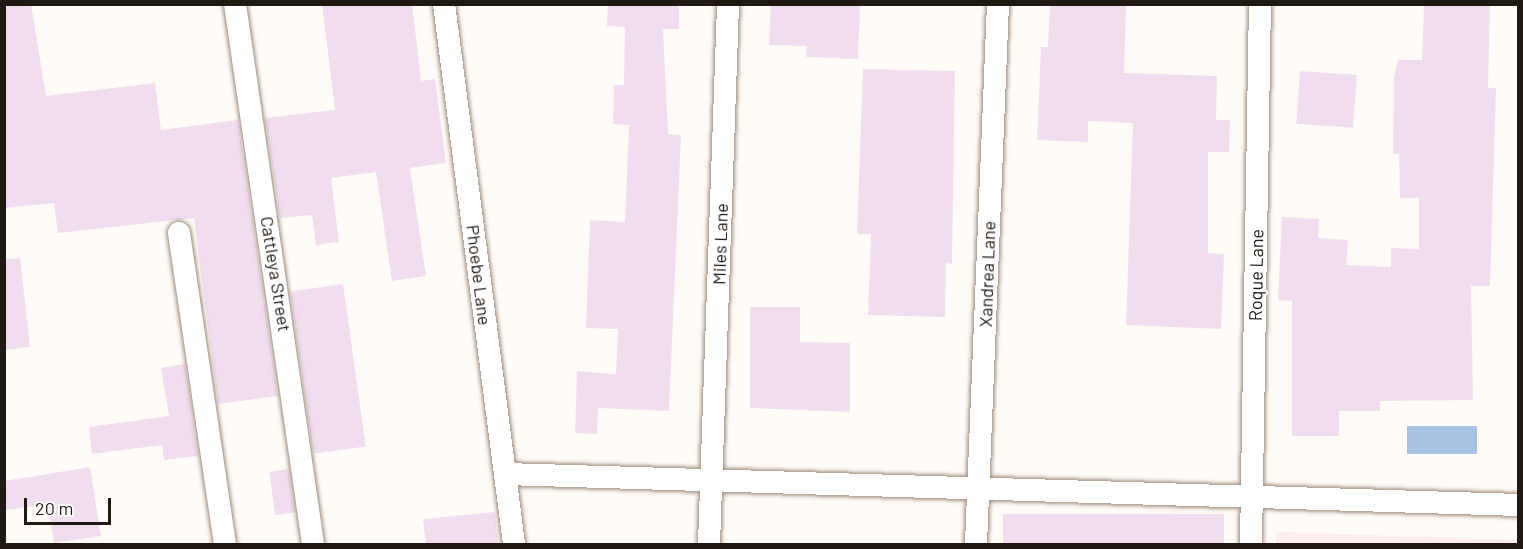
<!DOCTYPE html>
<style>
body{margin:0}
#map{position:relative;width:1523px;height:549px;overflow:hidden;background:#fffbf7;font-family:Barlow,sans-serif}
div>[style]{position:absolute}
.education>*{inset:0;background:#feedee}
.water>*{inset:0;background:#a7c3e1;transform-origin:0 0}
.building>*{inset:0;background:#f2ddf0;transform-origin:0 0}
.roads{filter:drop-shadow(0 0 2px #9d8b79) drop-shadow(0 0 2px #9d8b79)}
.minor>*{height:22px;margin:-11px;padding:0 11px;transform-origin:11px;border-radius:11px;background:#fff}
span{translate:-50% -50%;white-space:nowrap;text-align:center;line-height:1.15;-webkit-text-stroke:4.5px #fff;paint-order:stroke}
.street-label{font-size:18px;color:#201912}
.frame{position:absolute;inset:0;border:6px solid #201912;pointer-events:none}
.scale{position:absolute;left:24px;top:498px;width:87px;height:27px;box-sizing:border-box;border:3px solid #201912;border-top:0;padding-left:8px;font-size:18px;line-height:21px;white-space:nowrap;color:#201912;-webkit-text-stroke:4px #fff;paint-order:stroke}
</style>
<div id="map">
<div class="education">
<i style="clip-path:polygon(1276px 532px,1518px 540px,1518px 544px,1276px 544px)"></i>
</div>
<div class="water">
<i style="left:1407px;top:426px;width:70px;height:28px"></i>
</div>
<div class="building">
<i style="clip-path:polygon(4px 4px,31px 4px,46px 96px,155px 83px,161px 130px,238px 120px,278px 396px,218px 404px,194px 218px,58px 233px,54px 203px,4px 208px)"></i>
<i style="clip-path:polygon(322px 4px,412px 4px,421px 81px,435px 79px,446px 163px,410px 168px,426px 276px,392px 281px,376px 172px,331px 178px,339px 242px,316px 245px,312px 215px,280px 218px,265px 118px,335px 110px)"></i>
<i style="clip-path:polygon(608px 4px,679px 4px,679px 29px,663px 29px,668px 134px,681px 135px,669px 411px,598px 408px,597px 434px,575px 433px,577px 371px,616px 374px,618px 329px,586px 328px,590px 220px,625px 222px,629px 125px,613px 124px,614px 85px,624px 85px,625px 27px,607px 26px)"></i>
<i style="clip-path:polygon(771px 4px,860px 4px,858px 59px,806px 57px,807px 46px,769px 45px)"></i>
<i style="clip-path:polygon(1050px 4px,1126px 4px,1124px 73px,1217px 76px,1216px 120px,1230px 120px,1229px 152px,1208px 152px,1208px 253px,1224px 254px,1221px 329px,1126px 325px,1133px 123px,1088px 121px,1088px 142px,1037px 140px,1041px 47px,1048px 47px)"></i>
<i style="clip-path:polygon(1424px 4px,1490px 4px,1488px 88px,1496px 88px,1490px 286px,1471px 286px,1473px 400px,1380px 401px,1380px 411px,1339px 411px,1339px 436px,1292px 436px,1292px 301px,1278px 300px,1282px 217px,1319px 219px,1318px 238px,1348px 240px,1346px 265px,1391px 267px,1391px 248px,1419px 249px,1419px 198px,1400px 198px,1399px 154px,1393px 154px,1394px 77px,1398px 60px,1422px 60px)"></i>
<i style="clip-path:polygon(863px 69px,955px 71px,952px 264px,946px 263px,945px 317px,868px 315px,871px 234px,857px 234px)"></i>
<i style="left:1300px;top:71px;width:57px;height:53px;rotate:4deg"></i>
<i style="clip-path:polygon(20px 258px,30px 347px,4px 350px,4px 259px)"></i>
<i style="left:343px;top:284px;width:164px;height:53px;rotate:82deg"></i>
<i style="clip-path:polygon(750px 307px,800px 307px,800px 342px,850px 343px,850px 412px,750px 408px)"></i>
<i style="clip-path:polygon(185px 364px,198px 456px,164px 460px,162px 445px,92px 454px,89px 427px,169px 416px,161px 368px)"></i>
<i style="clip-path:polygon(90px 467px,101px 536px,54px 543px,48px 505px,4px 510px,4px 481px)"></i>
<i style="left:289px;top:469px;width:44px;height:20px;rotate:82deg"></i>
<i style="clip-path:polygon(495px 512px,498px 544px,426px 544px,423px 519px)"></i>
<i style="left:1224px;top:514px;width:30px;height:221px;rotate:90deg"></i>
</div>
<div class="roads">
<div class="minor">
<i style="left:235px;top:4px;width:546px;rotate:81.78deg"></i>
<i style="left:444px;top:4px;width:545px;rotate:82.61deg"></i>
<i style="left:179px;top:233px;width:314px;rotate:81.6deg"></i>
<i style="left:505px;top:474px;width:1013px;rotate:1.75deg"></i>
<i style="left:709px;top:544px;width:540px;rotate:-87.98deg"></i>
<i style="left:976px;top:544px;width:540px;rotate:-87.67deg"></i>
<i style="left:1251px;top:544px;width:540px;rotate:-89.05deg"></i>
</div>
</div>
<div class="street-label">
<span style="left:720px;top:244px;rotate:-88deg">Miles Lane</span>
<span style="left:276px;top:274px;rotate:81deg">Cattleya Street</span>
<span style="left:987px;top:274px;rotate:-88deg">Xandrea Lane</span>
<span style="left:479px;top:275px;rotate:83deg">Phoebe Lane</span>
<span style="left:1256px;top:275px;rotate:-89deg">Roque Lane</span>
</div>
<div class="frame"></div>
<div class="scale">20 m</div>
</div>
